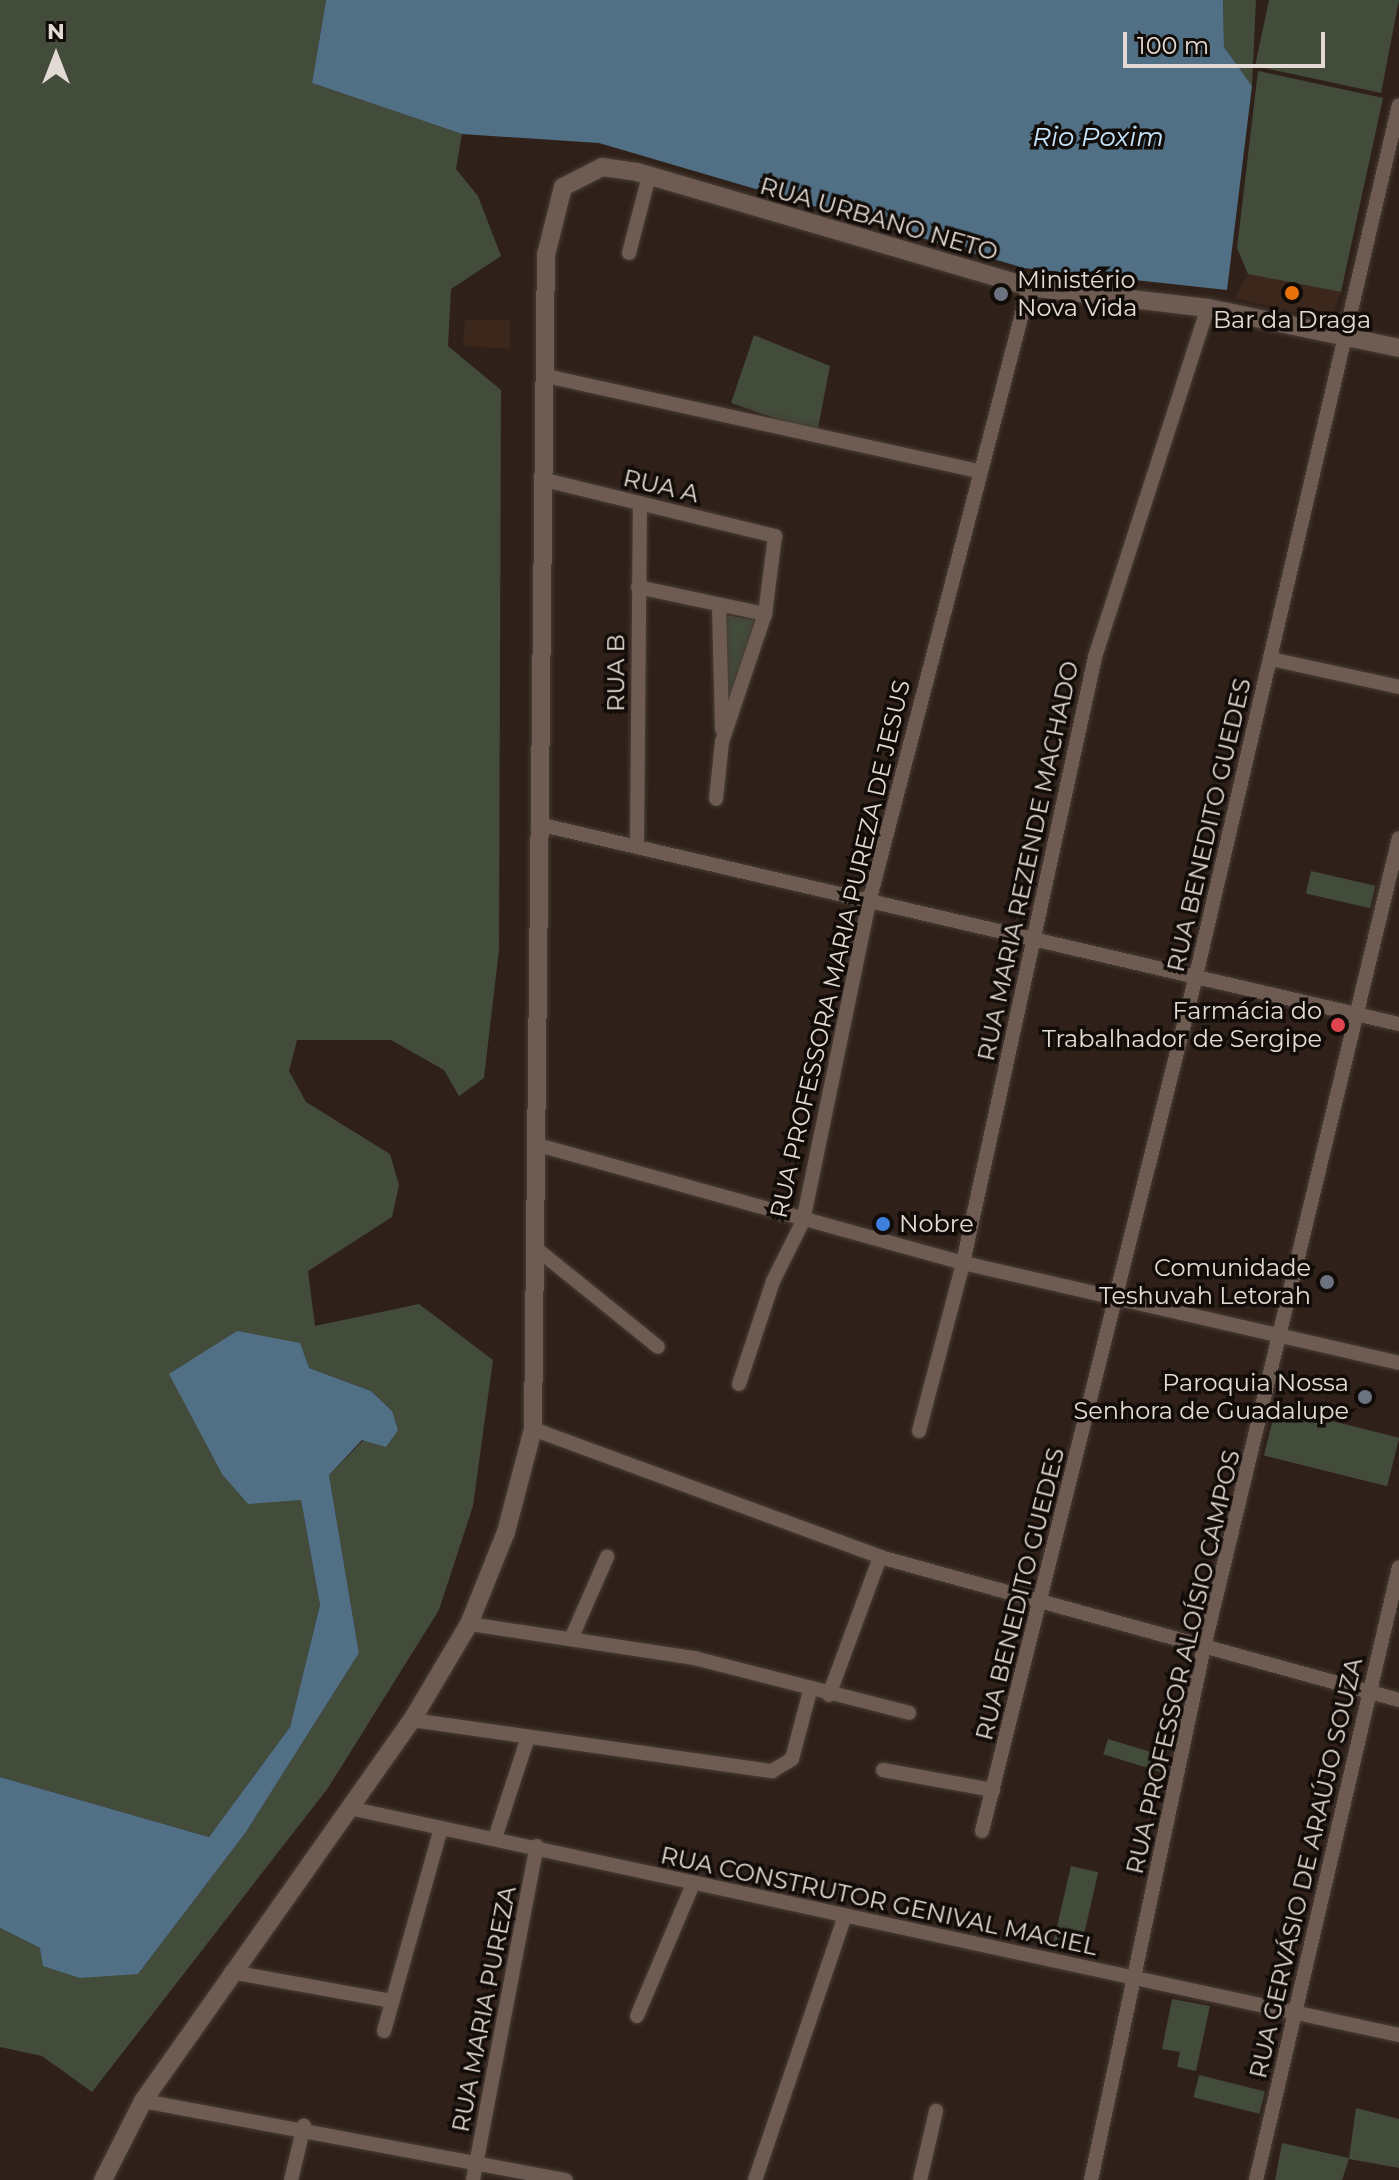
<!DOCTYPE html>
<meta charset="utf-8">
<style>
body{margin:0}
#map{position:relative;width:1399px;height:2180px;overflow:hidden;background:#2f2119;font-family:Montserrat,sans-serif}
div>[style]{position:absolute}
.built>*{inset:0;background:#3c271c}
.green>*{inset:0;background:#434b3a;transform-origin:0 0}
.water>*{inset:0;background:#517086}
.roads{filter:drop-shadow(0 0 2px #483c36) drop-shadow(0 0 2px #483c36)}
.minor>*{height:14px;margin:-7px;padding:0 7px;transform-origin:7px;border-radius:7px;background:#6e5c53}
.tertiary>*{height:18px;margin:-9px;padding:0 9px;transform-origin:9px;border-radius:9px;background:#6e5c53}
.dots>*{width:22px;height:22px;translate:-50% -50%;box-sizing:border-box;border:4px solid #120c08;border-radius:50%}
span{translate:-50% -50%;white-space:nowrap;text-align:center;line-height:1.15;-webkit-text-stroke:7px #120c08;paint-order:stroke}
.street-label{font-size:24px;color:#e4dad5}
.poi-label{font-size:24px;color:#e4dad5}
.left{translate:0 -50%;text-align:left}
.right{translate:-100% -50%;text-align:right}
.water-label{font-size:26px;color:#c5e5fe;font-style:italic}
.north{position:absolute;left:16px;top:16px;width:80px;height:80px;-webkit-text-stroke:6px #120c08;paint-order:stroke;rotate:0deg;font-size:22px;font-weight:700;line-height:32px;text-align:center;color:#e4dad5}
.north::after{content:'';display:block;margin:auto;width:28px;height:36px;background:#e4dad5;clip-path:polygon(50% 0,100% 100%,50% 72%,0 100%)}
.scale{position:absolute;left:1123px;top:32px;width:202px;height:36px;box-sizing:border-box;border:4px solid #e4dad5;border-top:0;padding-left:10px;font-size:24px;line-height:28px;white-space:nowrap;color:#e4dad5;-webkit-text-stroke:6px #120c08;paint-order:stroke}
</style>
<div id="map">
<div class="built">
<i style="clip-path:polygon(1248px 274px,1341px 292px,1331px 321px,1234px 298px)"></i>
<i style="clip-path:polygon(465px 320px,510px 320px,510px 349px,463px 346px)"></i>
</div>
<div class="green">
<i style="clip-path:polygon(0 0,326px 0,312px 83px,462px 134px,456px 169px,478px 196px,501px 256px,451px 289px,448px 346px,501px 390px,499px 950px,484px 1078px,459px 1096px,444px 1070px,391px 1040px,297px 1040px,289px 1071px,306px 1102px,390px 1154px,399px 1185px,392px 1217px,308px 1271px,315px 1326px,419px 1304px,493px 1360px,473px 1506px,439px 1610px,328px 1788px,92px 2092px,42px 2056px,0 2047px,0 1928px,40px 1948px,138px 1974px,246px 1832px,359px 1653px,329px 1475px,392px 1411px,371px 1391px,309px 1368px,170px 1374px,193px 1419px,301px 1500px,320px 1605px,290px 1727px,209px 1837px,0 1777px)"></i>
<i style="clip-path:polygon(1223px 0,1256px 0,1252px 86px,1224px 47px)"></i>
<i style="clip-path:polygon(1269px 0,1399px 0,1381px 93px,1255px 66px)"></i>
<i style="clip-path:polygon(1258px 71px,1383px 98px,1341px 292px,1248px 274px,1237px 248px)"></i>
<i style="clip-path:polygon(754px 335px,830px 366px,817px 433px,731px 403px)"></i>
<i style="clip-path:polygon(726px 615px,756px 620px,727px 709px)"></i>
<i style="left:1311px;top:871px;width:66px;height:23px;rotate:13deg"></i>
<i style="left:1276px;top:1407px;width:127px;height:50px;rotate:14deg"></i>
<i style="left:1108px;top:1739px;width:61px;height:16px;rotate:17deg"></i>
<i style="left:1071px;top:1866px;width:28px;height:83px;rotate:13deg"></i>
<i style="clip-path:polygon(1172px 1999px,1210px 2006px,1196px 2071px,1177px 2067px,1180px 2052px,1162px 2049px)"></i>
<i style="left:1199px;top:2075px;width:68px;height:23px;rotate:14deg"></i>
<i style="clip-path:polygon(1356px 2108px,1399px 2119px,1399px 2168px,1349px 2159px,1342px 2180px,1275px 2180px,1282px 2143px,1349px 2158px)"></i>
</div>
<div class="water">
<i style="clip-path:polygon(326px 0,1223px 0,1224px 47px,1252px 86px,1227px 290px,1024px 268px,599px 143px,462px 134px,312px 83px)"></i>
<i style="clip-path:polygon(237px 1331px,300px 1343px,309px 1368px,371px 1391px,392px 1411px,398px 1430px,386px 1447px,362px 1440px,329px 1475px,359px 1653px,246px 1832px,138px 1974px,80px 1978px,43px 1966px,40px 1948px,0 1928px,0 1777px,209px 1837px,290px 1727px,320px 1605px,301px 1500px,248px 1504px,222px 1474px,169px 1374px)"></i>
</div>
<div class="roads">
<div class="minor">
<i style="left:629px;top:253px;width:80px;rotate:-75.4deg"></i>
<i style="left:546px;top:376px;width:442px;rotate:12.4deg"></i>
<i style="left:545px;top:480px;width:237px;rotate:13.7deg"></i>
<i style="left:775px;top:536px;width:79px;rotate:97.3deg"></i>
<i style="left:765px;top:614px;width:135px;rotate:108.6deg"></i>
<i style="left:722px;top:742px;width:57px;rotate:96deg"></i>
<i style="left:638px;top:587px;width:130px;rotate:12deg"></i>
<i style="left:719px;top:605px;width:124px;rotate:88.6deg"></i>
<i style="left:1271px;top:659px;width:131px;rotate:12.3deg"></i>
<i style="left:538px;top:824px;width:884px;rotate:13.08deg"></i>
<i style="left:637px;top:843px;width:340px;rotate:-89.5deg"></i>
<i style="left:538px;top:1145px;width:441px;rotate:15.5deg"></i>
<i style="left:963px;top:1263px;width:447px;rotate:12.9deg"></i>
<i style="left:538px;top:1250px;width:154px;rotate:38.9deg"></i>
<i style="left:739px;top:1384px;width:108px;rotate:-71.7deg"></i>
<i style="left:773px;top:1281px;width:67px;rotate:-63.4deg"></i>
<i style="left:803px;top:1221px;width:326px;rotate:-78.3deg"></i>
<i style="left:869px;top:902px;width:635px;rotate:-75.42deg"></i>
<i style="left:533px;top:1429px;width:370px;rotate:20.2deg"></i>
<i style="left:880px;top:1557px;width:538px;rotate:15.4deg"></i>
<i style="left:919px;top:1431px;width:174px;rotate:-75.3deg"></i>
<i style="left:963px;top:1263px;width:620px;rotate:-77.71deg"></i>
<i style="left:1095px;top:657px;width:367px;rotate:-72.1deg"></i>
<i style="left:469px;top:1624px;width:228px;rotate:8.6deg"></i>
<i style="left:694px;top:1658px;width:222px;rotate:14.3deg"></i>
<i style="left:571px;top:1639px;width:90px;rotate:-66.3deg"></i>
<i style="left:829px;top:1695px;width:147px;rotate:-69.7deg"></i>
<i style="left:412px;top:1720px;width:364px;rotate:8.1deg"></i>
<i style="left:772px;top:1771px;width:23px;rotate:-31deg"></i>
<i style="left:792px;top:1759px;width:70px;rotate:-75.2deg"></i>
<i style="left:883px;top:1770px;width:112px;rotate:10.3deg"></i>
<i style="left:349px;top:1808px;width:1074px;rotate:12.2deg"></i>
<i style="left:982px;top:1831px;width:877px;rotate:-75.95deg"></i>
<i style="left:1195px;top:980px;width:898px;rotate:-76.88deg"></i>
<i style="left:495px;top:1838px;width:106px;rotate:-71.9deg"></i>
<i style="left:231px;top:1972px;width:164px;rotate:10.2deg"></i>
<i style="left:637px;top:2016px;width:143px;rotate:-67deg"></i>
<i style="left:384px;top:2031px;width:211px;rotate:-74.3deg"></i>
<i style="left:143px;top:2101px;width:430px;rotate:10.6deg"></i>
<i style="left:291px;top:2180px;width:56px;rotate:-76.5deg"></i>
<i style="left:473px;top:2180px;width:340px;rotate:-79.2deg"></i>
<i style="left:755px;top:2180px;width:279px;rotate:-71.2deg"></i>
<i style="left:920px;top:2180px;width:71px;rotate:-76.9deg"></i>
<i style="left:1091px;top:2180px;width:545px;rotate:-78.03deg"></i>
<i style="left:1204px;top:1647px;width:832px;rotate:-76.45deg"></i>
<i style="left:1256px;top:2180px;width:629px;rotate:-76.87deg"></i>
</div>
<div class="tertiary">
<i style="left:103px;top:2180px;width:89px;rotate:-63.1deg"></i>
<i style="left:143px;top:2101px;width:466px;rotate:-54.8deg"></i>
<i style="left:412px;top:1720px;width:112px;rotate:-59.3deg"></i>
<i style="left:469px;top:1624px;width:99px;rotate:-68.1deg"></i>
<i style="left:506px;top:1532px;width:106px;rotate:-75.3deg"></i>
<i style="left:533px;top:1429px;width:1174px;rotate:-89.37deg"></i>
<i style="left:546px;top:255px;width:70px;rotate:-76deg"></i>
<i style="left:563px;top:187px;width:44px;rotate:-27.1deg"></i>
<i style="left:602px;top:167px;width:35px;rotate:8deg"></i>
<i style="left:637px;top:172px;width:409px;rotate:16.3deg"></i>
<i style="left:1029px;top:287px;width:180px;rotate:6.7deg"></i>
<i style="left:1208px;top:308px;width:195px;rotate:11.8deg"></i>
</div>
</div>
<div class="dots">
<i style="left:1292px;top:293px;background:#e8710a"></i>
<i style="left:1001px;top:294px;background:#6b7280"></i>
<i style="left:1338px;top:1025px;background:#e0444e"></i>
<i style="left:883px;top:1224px;background:#3f7fe0"></i>
<i style="left:1327px;top:1282px;background:#6b7280"></i>
<i style="left:1365px;top:1397px;background:#6b7280"></i>
</div>
<div class="street-label">
<span style="left:879px;top:219px;rotate:16deg">RUA URBANO NETO</span>
<span style="left:661px;top:486px;rotate:13deg">RUA A</span>
<span style="left:616px;top:673px;rotate:-90deg">RUA B</span>
<span style="left:1209px;top:825px;rotate:-77deg">RUA BENEDITO GUEDES</span>
<span style="left:1028px;top:861px;rotate:-78deg">RUA MARIA REZENDE MACHADO</span>
<span style="left:840px;top:949px;rotate:-77deg">RUA PROFESSORA MARIA PUREZA DE JESUS</span>
<span style="left:1020px;top:1594px;rotate:-76deg">RUA BENEDITO GUEDES</span>
<span style="left:1183px;top:1662px;rotate:-77deg">RUA PROFESSOR ALOÍSIO CAMPOS</span>
<span style="left:1306px;top:1868px;rotate:-77deg">RUA GERVÁSIO DE ARAÚJO SOUZA</span>
<span style="left:879px;top:1901px;rotate:12deg">RUA CONSTRUTOR GENIVAL MACIEL</span>
<span style="left:484px;top:2009px;rotate:-79deg">RUA MARIA PUREZA</span>
</div>
<div class="poi-label">
<span class="left" style="left:1017px;top:294px">Ministério<br>Nova Vida</span>
<span style="left:1292px;top:320px">Bar da Draga</span>
<span class="right" style="left:1322px;top:1025px">Farmácia do<br>Trabalhador de Sergipe</span>
<span class="left" style="left:899px;top:1224px">Nobre</span>
<span class="right" style="left:1311px;top:1282px">Comunidade<br>Teshuvah Letorah</span>
<span class="right" style="left:1349px;top:1397px">Paroquia Nossa<br>Senhora de Guadalupe</span>
</div>
<div class="water-label">
<span style="left:1098px;top:138px">Rio Poxim</span>
</div>
<div class="north">N</div>
<div class="scale">100 m</div>
</div>
